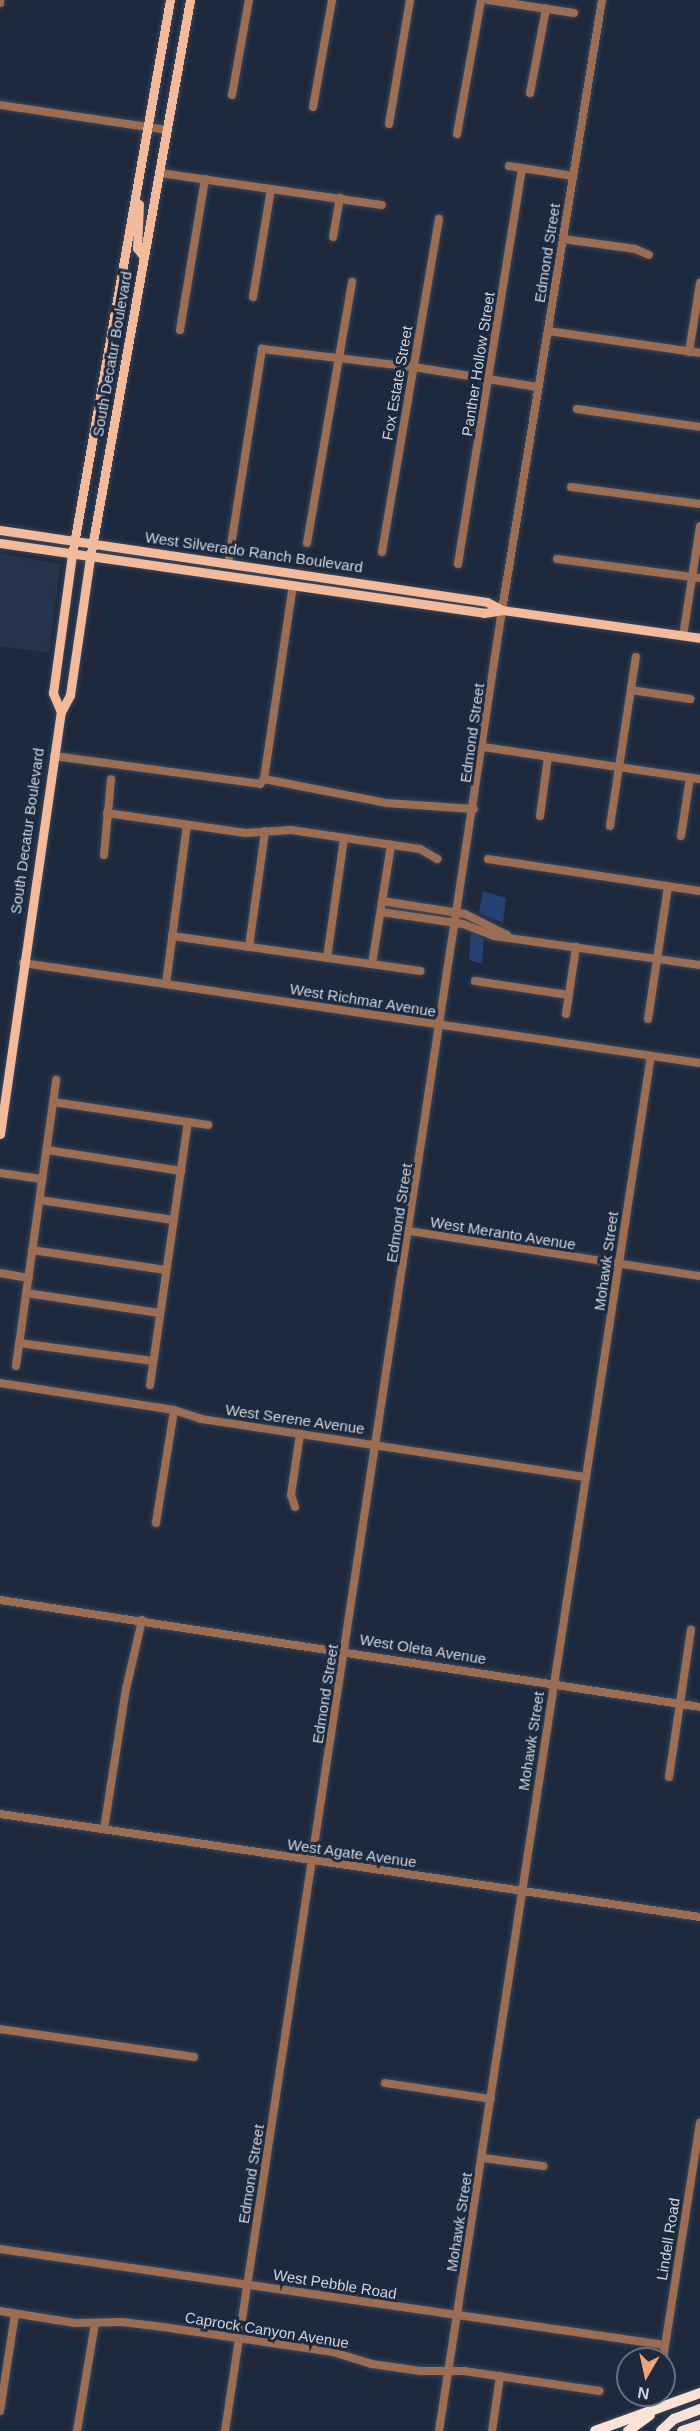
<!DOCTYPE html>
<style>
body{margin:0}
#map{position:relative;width:700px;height:2431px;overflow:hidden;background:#1e293e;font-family:Arial,sans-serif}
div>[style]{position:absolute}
.built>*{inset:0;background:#26344e}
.green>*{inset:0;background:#274072}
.roads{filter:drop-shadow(0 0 2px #3a4558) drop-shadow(0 0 2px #3a4558)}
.minor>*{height:8px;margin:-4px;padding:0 4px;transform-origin:4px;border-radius:4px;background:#9a6d54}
.major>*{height:9px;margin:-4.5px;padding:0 4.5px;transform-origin:4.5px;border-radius:4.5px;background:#f3ba9b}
.highway>*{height:10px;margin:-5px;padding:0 5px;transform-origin:5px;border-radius:5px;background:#fae2d6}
span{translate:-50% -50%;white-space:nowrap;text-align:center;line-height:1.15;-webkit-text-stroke:6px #1e293e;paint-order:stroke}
.street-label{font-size:15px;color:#cdd5e3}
.north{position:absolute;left:616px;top:2347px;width:60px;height:60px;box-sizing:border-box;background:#1e293e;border:2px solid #646e80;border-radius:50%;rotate:189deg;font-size:16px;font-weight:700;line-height:24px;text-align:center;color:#cdd5e3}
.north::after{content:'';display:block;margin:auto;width:21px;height:27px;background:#efa378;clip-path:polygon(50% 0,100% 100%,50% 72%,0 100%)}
</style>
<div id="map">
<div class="built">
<i style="clip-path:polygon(0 553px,61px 564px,49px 653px,0 646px)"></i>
</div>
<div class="green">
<i style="clip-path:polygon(483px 891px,506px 898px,503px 923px,479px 913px)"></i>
<i style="clip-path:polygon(471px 931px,484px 939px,482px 964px,469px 960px)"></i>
</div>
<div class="roads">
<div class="minor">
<i style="left:488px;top:0;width:87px;rotate:8.6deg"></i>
<i style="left:0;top:3px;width:3px;rotate:-90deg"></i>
<i style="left:530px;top:93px;width:86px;rotate:-79.2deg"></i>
<i style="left:232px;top:95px;width:97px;rotate:-79.9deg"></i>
<i style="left:0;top:105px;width:169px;rotate:8.5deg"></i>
<i style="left:313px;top:107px;width:109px;rotate:-79.9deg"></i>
<i style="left:389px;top:124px;width:126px;rotate:-80.4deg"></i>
<i style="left:457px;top:134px;width:136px;rotate:-79.8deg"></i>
<i style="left:509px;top:166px;width:65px;rotate:8.9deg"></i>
<i style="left:160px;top:173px;width:224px;rotate:8.2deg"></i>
<i style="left:333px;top:237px;width:40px;rotate:-80deg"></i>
<i style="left:563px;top:239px;width:73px;rotate:7.9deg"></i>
<i style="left:635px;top:249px;width:15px;rotate:23deg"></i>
<i style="left:253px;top:297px;width:109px;rotate:-80.5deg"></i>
<i style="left:180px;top:330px;width:153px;rotate:-80.6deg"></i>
<i style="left:548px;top:331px;width:154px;rotate:8.2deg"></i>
<i style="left:689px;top:352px;width:70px;rotate:-80.9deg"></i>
<i style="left:577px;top:409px;width:124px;rotate:8.3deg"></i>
<i style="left:571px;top:487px;width:130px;rotate:7.5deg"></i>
<i style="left:307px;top:543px;width:265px;rotate:-80.2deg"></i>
<i style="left:382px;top:552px;width:338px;rotate:-80.3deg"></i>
<i style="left:557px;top:559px;width:144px;rotate:7.6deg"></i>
<i style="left:228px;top:564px;width:218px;rotate:-81deg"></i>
<i style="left:262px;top:349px;width:153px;rotate:6.8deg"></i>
<i style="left:414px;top:367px;width:125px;rotate:9.2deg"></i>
<i style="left:458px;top:564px;width:401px;rotate:-80.8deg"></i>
<i style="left:683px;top:636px;width:111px;rotate:-81.2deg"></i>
<i style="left:631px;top:690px;width:60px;rotate:8.7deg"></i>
<i style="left:483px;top:747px;width:219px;rotate:8.4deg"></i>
<i style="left:54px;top:756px;width:208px;rotate:7.7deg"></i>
<i style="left:260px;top:784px;width:6px;rotate:-51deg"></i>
<i style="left:264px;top:779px;width:195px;rotate:-81.5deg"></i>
<i style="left:264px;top:779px;width:124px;rotate:11.1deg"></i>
<i style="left:386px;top:803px;width:88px;rotate:3.9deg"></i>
<i style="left:107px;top:813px;width:140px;rotate:8.2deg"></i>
<i style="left:246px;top:833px;width:45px;rotate:-3.8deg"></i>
<i style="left:291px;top:830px;width:130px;rotate:8.4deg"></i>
<i style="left:420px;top:849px;width:20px;rotate:30deg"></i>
<i style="left:540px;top:816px;width:60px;rotate:-82.3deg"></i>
<i style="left:610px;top:826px;width:171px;rotate:-81.3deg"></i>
<i style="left:681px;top:836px;width:59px;rotate:-81.2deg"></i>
<i style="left:104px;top:855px;width:76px;rotate:-84.7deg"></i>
<i style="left:488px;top:859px;width:214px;rotate:8.6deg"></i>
<i style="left:382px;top:901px;width:84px;rotate:8.9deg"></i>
<i style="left:465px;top:914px;width:47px;rotate:26.6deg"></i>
<i style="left:381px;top:912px;width:83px;rotate:8.3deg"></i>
<i style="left:463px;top:924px;width:33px;rotate:21deg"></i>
<i style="left:494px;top:936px;width:208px;rotate:8deg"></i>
<i style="left:172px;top:936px;width:251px;rotate:8deg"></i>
<i style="left:249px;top:947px;width:117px;rotate:-82.1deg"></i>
<i style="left:327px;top:958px;width:121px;rotate:-81.9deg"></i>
<i style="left:23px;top:963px;width:684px;rotate:8.4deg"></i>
<i style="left:372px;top:964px;width:121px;rotate:-80.9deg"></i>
<i style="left:475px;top:981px;width:95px;rotate:8.5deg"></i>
<i style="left:166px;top:984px;width:160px;rotate:-82.5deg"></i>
<i style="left:566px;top:1014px;width:68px;rotate:-81.5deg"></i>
<i style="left:648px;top:1019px;width:134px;rotate:-81.4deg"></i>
<i style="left:53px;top:1102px;width:157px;rotate:8.4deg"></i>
<i style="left:47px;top:1150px;width:136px;rotate:8.9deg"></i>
<i style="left:0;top:1173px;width:42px;rotate:8.1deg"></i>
<i style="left:40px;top:1200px;width:135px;rotate:8.5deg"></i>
<i style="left:409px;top:1231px;width:294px;rotate:8.8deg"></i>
<i style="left:32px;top:1250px;width:135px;rotate:8.5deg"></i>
<i style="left:0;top:1273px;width:29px;rotate:10deg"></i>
<i style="left:26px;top:1293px;width:135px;rotate:8.5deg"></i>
<i style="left:19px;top:1343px;width:135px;rotate:7.7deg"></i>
<i style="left:16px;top:1366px;width:289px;rotate:-82deg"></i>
<i style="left:0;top:1383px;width:176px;rotate:8.8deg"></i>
<i style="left:174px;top:1410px;width:28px;rotate:18deg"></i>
<i style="left:201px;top:1419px;width:389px;rotate:8.6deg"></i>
<i style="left:150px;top:1385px;width:266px;rotate:-81.8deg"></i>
<i style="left:295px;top:1507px;width:13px;rotate:-108deg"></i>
<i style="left:291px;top:1495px;width:62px;rotate:-81.6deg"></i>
<i style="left:156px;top:1523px;width:114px;rotate:-80.9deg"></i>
<i style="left:0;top:1600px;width:708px;rotate:8.69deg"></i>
<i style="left:669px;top:1777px;width:149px;rotate:-81.5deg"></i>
<i style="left:0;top:1814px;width:708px;rotate:8.37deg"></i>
<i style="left:104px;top:1829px;width:142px;rotate:-81.1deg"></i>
<i style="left:126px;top:1689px;width:71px;rotate:-76.9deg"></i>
<i style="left:0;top:2029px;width:196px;rotate:8.2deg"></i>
<i style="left:385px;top:2083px;width:107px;rotate:8.6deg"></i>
<i style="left:483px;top:2158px;width:61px;rotate:7.6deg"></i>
<i style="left:0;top:2249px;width:672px;rotate:8.21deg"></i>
<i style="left:0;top:2311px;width:76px;rotate:9.1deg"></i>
<i style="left:75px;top:2323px;width:47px;rotate:-1.2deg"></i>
<i style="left:122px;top:2322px;width:41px;rotate:7deg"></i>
<i style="left:163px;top:2327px;width:172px;rotate:8.4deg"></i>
<i style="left:333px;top:2352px;width:41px;rotate:17.1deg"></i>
<i style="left:372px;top:2364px;width:49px;rotate:8.3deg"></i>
<i style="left:420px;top:2371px;width:44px"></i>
<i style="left:464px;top:2371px;width:137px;rotate:8.4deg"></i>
<i style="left:663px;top:2359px;width:239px;rotate:-81.1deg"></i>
<i style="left:655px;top:2410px;width:15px;rotate:-79deg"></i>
<i style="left:0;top:2411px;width:98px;rotate:-81.2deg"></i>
<i style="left:77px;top:2431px;width:109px;rotate:-80.5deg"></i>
<i style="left:225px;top:2431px;width:1842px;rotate:-81.35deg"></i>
<i style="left:502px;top:610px;width:618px;rotate:-80.69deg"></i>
<i style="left:439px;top:2431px;width:1391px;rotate:-81.24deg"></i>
<i style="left:492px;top:2431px;width:56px;rotate:-81.7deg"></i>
</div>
<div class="major">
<i style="left:139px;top:204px;width:44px;rotate:92.6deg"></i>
<i style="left:137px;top:248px;width:11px;rotate:52deg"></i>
<i style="left:0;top:530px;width:492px;rotate:8.4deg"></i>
<i style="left:487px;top:602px;width:17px;rotate:28deg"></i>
<i style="left:0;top:543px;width:489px;rotate:8.2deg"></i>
<i style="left:484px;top:613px;width:18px;rotate:-9deg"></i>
<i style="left:502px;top:610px;width:200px;rotate:8deg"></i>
<i style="left:61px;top:712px;width:21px;rotate:-113deg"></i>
<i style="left:53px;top:693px;width:139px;rotate:-82.2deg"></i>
<i style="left:72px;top:555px;width:564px;rotate:-79.99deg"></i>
<i style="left:0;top:1134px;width:426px;rotate:-81.8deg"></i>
<i style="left:61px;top:712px;width:19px;rotate:-62deg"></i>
<i style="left:70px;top:695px;width:138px;rotate:-81.7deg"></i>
<i style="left:90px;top:558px;width:567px;rotate:-79.84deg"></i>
</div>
<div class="highway">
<i style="left:595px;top:2431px;width:112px;rotate:-19.9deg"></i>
<i style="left:628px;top:2431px;width:27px;rotate:-36deg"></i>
<i style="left:661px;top:2431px;width:18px;rotate:-43deg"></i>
<i style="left:674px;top:2419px;width:28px;rotate:-21deg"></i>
<i style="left:682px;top:2431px;width:19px;rotate:-18deg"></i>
</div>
</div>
<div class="street-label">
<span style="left:547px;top:253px;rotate:-81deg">Edmond Street</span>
<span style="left:112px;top:354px;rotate:-80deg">South Decatur Boulevard</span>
<span style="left:478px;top:364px;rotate:-81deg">Panther Hollow Street</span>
<span style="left:397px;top:383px;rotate:-80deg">Fox Estate Street</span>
<span style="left:254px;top:552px;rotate:8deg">West Silverado Ranch Boulevard</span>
<span style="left:472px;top:733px;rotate:-82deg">Edmond Street</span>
<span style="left:27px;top:831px;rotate:-82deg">South Decatur Boulevard</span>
<span style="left:363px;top:1000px;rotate:9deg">West Richmar Avenue</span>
<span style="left:399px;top:1213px;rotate:-81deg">Edmond Street</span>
<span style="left:503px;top:1233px;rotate:9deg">West Meranto Avenue</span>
<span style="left:606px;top:1261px;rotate:-82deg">Mohawk Street</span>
<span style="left:295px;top:1419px;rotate:8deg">West Serene Avenue</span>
<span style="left:423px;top:1649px;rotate:9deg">West Oleta Avenue</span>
<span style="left:325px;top:1694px;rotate:-81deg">Edmond Street</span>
<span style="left:531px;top:1741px;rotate:-81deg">Mohawk Street</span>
<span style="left:352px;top:1853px;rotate:8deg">West Agate Avenue</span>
<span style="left:251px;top:2174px;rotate:-81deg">Edmond Street</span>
<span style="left:459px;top:2222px;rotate:-81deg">Mohawk Street</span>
<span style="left:668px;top:2239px;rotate:-81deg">Lindell Road</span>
<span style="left:335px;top:2284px;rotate:9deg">West Pebble Road</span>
<span style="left:267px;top:2330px;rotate:9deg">Caprock Canyon Avenue</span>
</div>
<div class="north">N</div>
</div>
